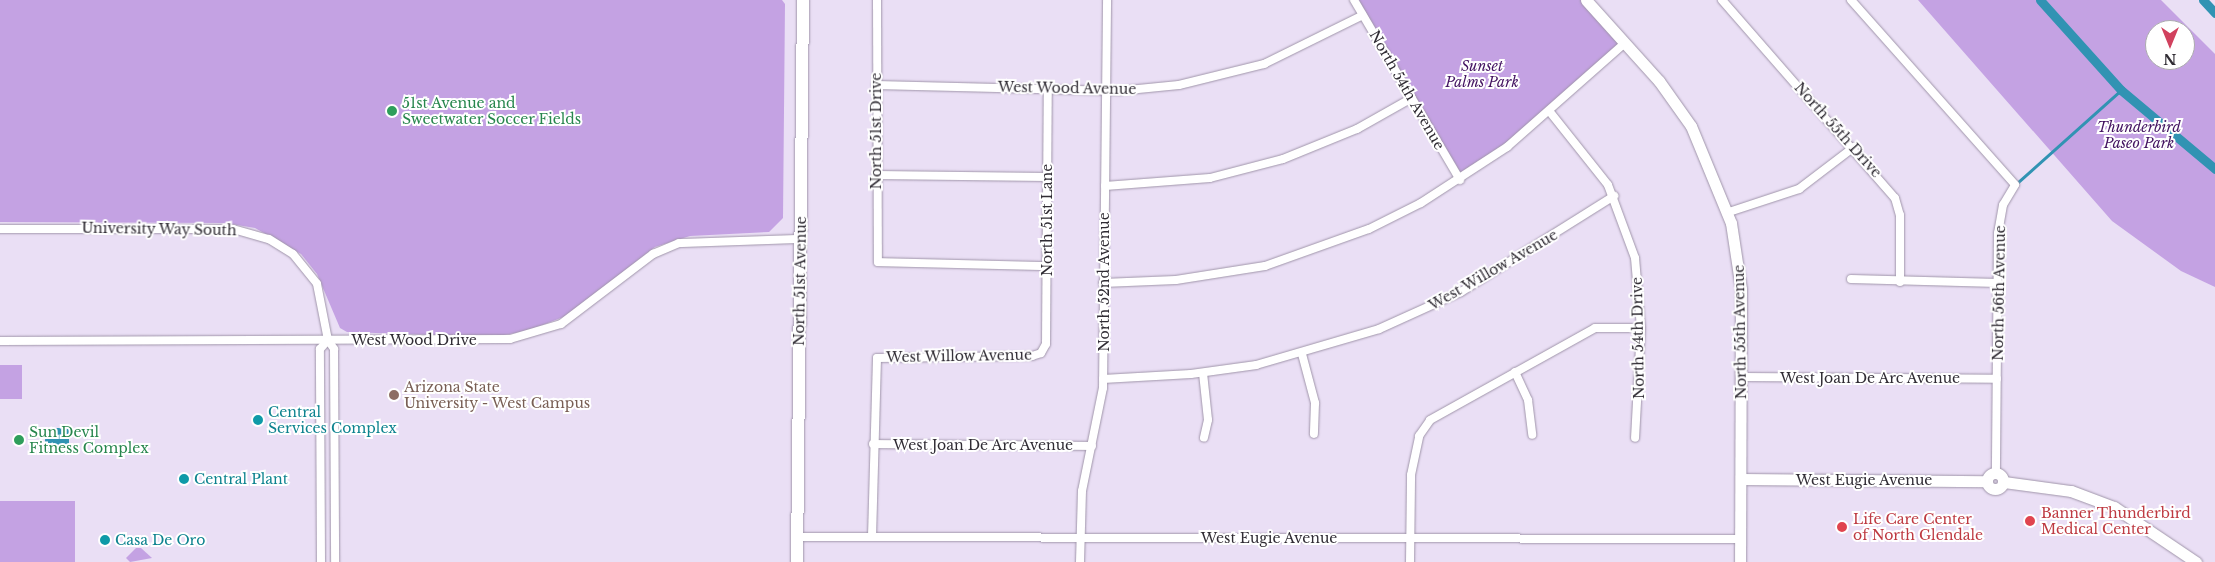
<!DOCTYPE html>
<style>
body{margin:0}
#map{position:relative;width:2215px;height:562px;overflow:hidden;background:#eadff5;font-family:"Libre Baskerville",serif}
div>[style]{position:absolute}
.green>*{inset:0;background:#c4a2e3;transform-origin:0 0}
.water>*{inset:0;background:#3193b3;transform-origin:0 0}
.stream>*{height:2.5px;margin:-1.25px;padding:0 1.25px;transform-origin:1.25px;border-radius:1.25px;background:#3193b3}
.canal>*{height:9px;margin:-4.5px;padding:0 4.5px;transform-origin:4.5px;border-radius:4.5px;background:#3193b3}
.roads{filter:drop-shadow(0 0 1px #a095aa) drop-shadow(0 0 1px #a095aa)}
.street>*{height:8px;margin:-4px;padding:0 4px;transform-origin:4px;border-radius:4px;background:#fff}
.secondary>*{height:11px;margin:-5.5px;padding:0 5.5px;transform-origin:5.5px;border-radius:5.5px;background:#fff}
.secondary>.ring{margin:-5.5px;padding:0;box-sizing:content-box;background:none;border:11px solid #fff;border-radius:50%}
.primary>*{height:12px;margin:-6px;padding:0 6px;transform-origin:6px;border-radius:6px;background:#fff}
.dots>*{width:14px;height:14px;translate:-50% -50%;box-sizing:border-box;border:2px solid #fff;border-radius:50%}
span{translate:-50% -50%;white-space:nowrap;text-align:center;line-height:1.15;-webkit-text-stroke:4px #fff;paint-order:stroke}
.park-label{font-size:14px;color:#431361;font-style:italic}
.street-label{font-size:14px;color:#302c34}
.leisure-label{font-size:14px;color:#27864d}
.left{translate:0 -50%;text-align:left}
.education-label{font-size:14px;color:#785e54}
.culture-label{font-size:14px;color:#0d838f}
.health-label{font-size:14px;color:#be3a42}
.north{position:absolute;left:2145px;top:20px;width:50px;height:50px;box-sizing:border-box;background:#fff;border:1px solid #acabae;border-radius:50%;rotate:180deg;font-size:14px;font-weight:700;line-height:20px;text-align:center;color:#302c34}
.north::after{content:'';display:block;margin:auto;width:18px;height:22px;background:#d1415e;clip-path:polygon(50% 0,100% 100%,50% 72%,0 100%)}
</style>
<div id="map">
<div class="green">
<i style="clip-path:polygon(0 0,782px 0,785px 4px,783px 218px,769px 232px,690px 236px,655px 247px,566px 316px,527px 331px,492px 337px,347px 332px,340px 328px,317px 274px,301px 254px,255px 228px,225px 223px,0 222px)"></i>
<i style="clip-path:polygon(1354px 0,1586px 0,1624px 44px,1550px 112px,1460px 180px)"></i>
<i style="clip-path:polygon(evenodd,1918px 0,2161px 0,2215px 54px,2215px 287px,2181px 271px,2112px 221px,1918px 0,2155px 30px,2185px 30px,2185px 60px,2155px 60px,2155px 30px)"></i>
<i style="left:0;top:365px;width:22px;height:34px"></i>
<i style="left:0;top:501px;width:75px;height:61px"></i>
<i style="clip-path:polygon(136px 548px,141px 548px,152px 558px,130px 562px,126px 558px)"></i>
</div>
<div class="water">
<i style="left:45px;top:428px;width:24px;height:26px"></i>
</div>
<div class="stream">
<i style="left:2016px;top:184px;width:141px;rotate:-41.8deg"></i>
</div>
<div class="canal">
<i style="left:2040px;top:0;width:121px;rotate:48deg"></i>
<i style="left:2121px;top:90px;width:123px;rotate:40deg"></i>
<i style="left:2203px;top:0;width:18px;rotate:47deg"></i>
</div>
<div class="roads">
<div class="street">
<i style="left:877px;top:0;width:262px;rotate:89.8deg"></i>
<i style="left:878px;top:262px;width:169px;rotate:1.4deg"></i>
<i style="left:1354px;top:0;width:209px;rotate:59.5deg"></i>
<i style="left:1722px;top:0;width:263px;rotate:48.9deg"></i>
<i style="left:1895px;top:198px;width:18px;rotate:74deg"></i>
<i style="left:1900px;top:215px;width:67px;rotate:90deg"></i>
<i style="left:1851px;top:0;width:247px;rotate:48.4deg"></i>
<i style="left:2015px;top:185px;width:23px;rotate:121deg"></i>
<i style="left:2003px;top:205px;width:28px;rotate:100deg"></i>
<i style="left:1998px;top:233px;width:240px;rotate:90.5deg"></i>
<i style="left:876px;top:85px;width:242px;rotate:1.4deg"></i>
<i style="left:1118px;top:91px;width:61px;rotate:-5.6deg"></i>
<i style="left:1179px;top:85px;width:88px;rotate:-13.9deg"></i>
<i style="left:1264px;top:64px;width:110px;rotate:-26.3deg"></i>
<i style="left:1550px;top:112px;width:93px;rotate:51.5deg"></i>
<i style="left:1608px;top:185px;width:78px;rotate:69.7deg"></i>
<i style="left:1635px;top:258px;width:70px;rotate:85.1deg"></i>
<i style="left:1641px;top:328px;width:110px;rotate:93.1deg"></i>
<i style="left:876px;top:175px;width:171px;rotate:0.7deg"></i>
<i style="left:1105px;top:186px;width:105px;rotate:-4.4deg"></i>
<i style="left:1210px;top:178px;width:75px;rotate:-14.6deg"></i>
<i style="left:1283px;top:159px;width:80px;rotate:-22.1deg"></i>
<i style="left:1357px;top:129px;width:63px;rotate:-29.4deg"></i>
<i style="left:1729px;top:212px;width:74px;rotate:-18.2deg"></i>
<i style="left:1799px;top:189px;width:69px;rotate:-37.4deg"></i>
<i style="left:0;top:229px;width:233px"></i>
<i style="left:233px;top:229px;width:37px;rotate:16deg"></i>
<i style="left:269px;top:239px;width:28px;rotate:32deg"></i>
<i style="left:293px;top:254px;width:38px;rotate:51deg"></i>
<i style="left:317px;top:284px;width:57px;rotate:78.9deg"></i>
<i style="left:328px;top:340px;width:11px;rotate:56deg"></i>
<i style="left:334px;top:349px;width:213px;rotate:89.7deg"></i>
<i style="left:1851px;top:279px;width:147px;rotate:1.6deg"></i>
<i style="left:1103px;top:283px;width:73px;rotate:-2.4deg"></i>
<i style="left:1176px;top:280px;width:90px;rotate:-8.9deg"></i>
<i style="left:1265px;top:266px;width:110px;rotate:-19.6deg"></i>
<i style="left:1369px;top:229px;width:58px;rotate:-26.6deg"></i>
<i style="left:1421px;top:203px;width:103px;rotate:-33.1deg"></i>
<i style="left:1507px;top:147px;width:156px;rotate:-41.4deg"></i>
<i style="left:0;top:341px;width:510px;rotate:-0.22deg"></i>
<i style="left:510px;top:339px;width:53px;rotate:-16.4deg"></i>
<i style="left:561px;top:324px;width:116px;rotate:-37.3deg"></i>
<i style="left:653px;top:254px;width:28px;rotate:-23deg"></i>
<i style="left:679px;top:243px;width:121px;rotate:-1.9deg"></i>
<i style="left:1302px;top:354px;width:51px;rotate:75.1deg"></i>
<i style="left:1315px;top:403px;width:31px;rotate:92deg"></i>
<i style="left:1515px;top:372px;width:31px;rotate:65deg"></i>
<i style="left:1528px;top:400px;width:35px;rotate:83deg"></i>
<i style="left:1203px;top:373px;width:47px;rotate:83.9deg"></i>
<i style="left:1208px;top:420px;width:18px;rotate:103deg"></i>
<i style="left:1742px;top:377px;width:255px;rotate:0.4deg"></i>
<i style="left:1103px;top:379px;width:88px;rotate:-3.3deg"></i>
<i style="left:1191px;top:374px;width:66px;rotate:-7.9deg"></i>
<i style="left:1256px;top:365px;width:128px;rotate:-16.3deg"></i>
<i style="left:1379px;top:329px;width:90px;rotate:-24.3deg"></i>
<i style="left:1461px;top:292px;width:181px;rotate:-32.1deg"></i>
<i style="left:873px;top:444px;width:219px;rotate:0.5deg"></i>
<i style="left:797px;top:537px;width:943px;rotate:0.12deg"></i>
<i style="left:872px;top:537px;width:179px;rotate:-88.4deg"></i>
<i style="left:877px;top:358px;width:155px;rotate:-0.7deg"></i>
<i style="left:1032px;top:356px;width:9px;rotate:-18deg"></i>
<i style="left:1041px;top:353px;width:10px;rotate:-61deg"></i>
<i style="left:1046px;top:344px;width:258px;rotate:-89.6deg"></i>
<i style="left:321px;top:562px;width:213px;rotate:-90.3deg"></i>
<i style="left:320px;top:349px;width:12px;rotate:-48deg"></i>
<i style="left:1080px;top:562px;width:71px;rotate:-88.4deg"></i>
<i style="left:1082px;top:491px;width:105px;rotate:-78.5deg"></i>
<i style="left:1103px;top:388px;width:388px;rotate:-89.4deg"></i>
<i style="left:1410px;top:562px;width:87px;rotate:-89.3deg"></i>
<i style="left:1411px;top:475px;width:40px;rotate:-78deg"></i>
<i style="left:1419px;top:436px;width:19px;rotate:-55deg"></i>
<i style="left:1430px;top:420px;width:189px;rotate:-29.1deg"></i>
<i style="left:1595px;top:328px;width:46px"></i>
</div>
<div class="secondary">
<i style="left:1586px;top:0;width:109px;rotate:48deg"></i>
<i style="left:1659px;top:81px;width:55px;rotate:54.6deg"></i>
<i style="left:1691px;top:126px;width:105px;rotate:67.6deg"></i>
<i style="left:1731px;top:223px;width:67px;rotate:81.4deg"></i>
<i style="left:1741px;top:289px;width:273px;rotate:90.2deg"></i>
<i class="ring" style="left:1987px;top:473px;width:5px;height:5px"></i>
<i style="left:1741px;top:479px;width:246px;rotate:0.5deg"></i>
<i style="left:2004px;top:482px;width:68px;rotate:7.7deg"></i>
<i style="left:2071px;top:491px;width:46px;rotate:20.4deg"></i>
<i style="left:2114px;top:507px;width:99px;rotate:33.9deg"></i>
</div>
<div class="primary">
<i style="left:797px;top:562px;width:562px;rotate:-89.39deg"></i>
</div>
</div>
<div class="dots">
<i style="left:392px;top:111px;background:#2e9e5b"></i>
<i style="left:394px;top:395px;background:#8d6e63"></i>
<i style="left:258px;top:420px;background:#0f9aa8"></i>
<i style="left:19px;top:440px;background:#2e9e5b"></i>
<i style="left:184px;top:479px;background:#0f9aa8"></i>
<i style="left:2030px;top:521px;background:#e0444e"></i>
<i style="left:1842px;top:527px;background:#e0444e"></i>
<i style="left:105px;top:540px;background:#0f9aa8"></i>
</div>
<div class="park-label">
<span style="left:1482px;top:74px">Sunset<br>Palms Park</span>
<span style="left:2139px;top:135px">Thunderbird<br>Paseo Park</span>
</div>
<div class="street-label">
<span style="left:1067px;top:88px;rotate:1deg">West Wood Avenue</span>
<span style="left:1407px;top:90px;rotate:60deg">North 54th Avenue</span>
<span style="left:1838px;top:130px;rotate:48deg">North 55th Drive</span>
<span style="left:876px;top:131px;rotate:-90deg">North 51st Drive</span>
<span style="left:1047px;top:220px;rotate:-90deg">North 51st Lane</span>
<span style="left:159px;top:229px;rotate:1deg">University Way South</span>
<span style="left:1493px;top:270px;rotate:-30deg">West Willow Avenue</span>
<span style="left:800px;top:281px;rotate:-89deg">North 51st Avenue</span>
<span style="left:1104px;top:282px;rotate:-90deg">North 52nd Avenue</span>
<span style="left:1999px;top:293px;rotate:-89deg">North 56th Avenue</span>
<span style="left:1740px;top:332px;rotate:-91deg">North 55th Avenue</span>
<span style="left:1638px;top:338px;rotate:-91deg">North 54th Drive</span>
<span style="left:414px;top:340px">West Wood Drive</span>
<span style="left:959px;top:356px;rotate:-1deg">West Willow Avenue</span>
<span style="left:1870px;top:378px">West Joan De Arc Avenue</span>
<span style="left:983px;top:445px">West Joan De Arc Avenue</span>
<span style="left:1864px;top:480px">West Eugie Avenue</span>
<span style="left:1269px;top:538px">West Eugie Avenue</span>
</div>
<div class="leisure-label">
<span class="left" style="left:402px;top:111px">51st Avenue and<br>Sweetwater Soccer Fields</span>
<span class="left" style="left:29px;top:440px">Sun Devil<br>Fitness Complex</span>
</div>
<div class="education-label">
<span class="left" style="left:404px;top:395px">Arizona State<br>University - West Campus</span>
</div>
<div class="culture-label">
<span class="left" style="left:268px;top:420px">Central<br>Services Complex</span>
<span class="left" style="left:194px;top:479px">Central Plant</span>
<span class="left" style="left:115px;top:540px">Casa De Oro</span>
</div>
<div class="health-label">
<span class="left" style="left:2041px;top:521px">Banner Thunderbird<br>Medical Center</span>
<span class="left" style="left:1853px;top:527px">Life Care Center<br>of North Glendale</span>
</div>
<div class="north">N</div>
</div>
